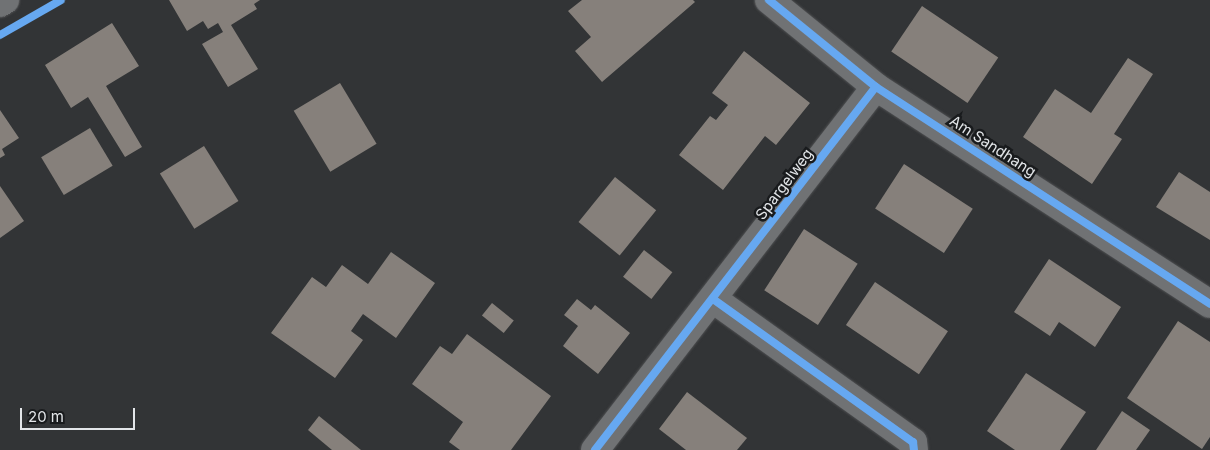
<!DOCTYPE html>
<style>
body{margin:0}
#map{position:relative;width:1210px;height:450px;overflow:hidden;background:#323436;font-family:Inter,sans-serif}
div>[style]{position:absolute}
.building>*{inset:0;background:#86807b;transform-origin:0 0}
.roads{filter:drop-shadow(0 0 1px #4f5052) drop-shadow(0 0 1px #4f5052)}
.minor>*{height:28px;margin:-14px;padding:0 14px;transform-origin:14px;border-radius:14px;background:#707274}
.cycleway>*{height:8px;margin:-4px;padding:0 4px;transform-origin:4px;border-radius:4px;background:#66a8f1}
span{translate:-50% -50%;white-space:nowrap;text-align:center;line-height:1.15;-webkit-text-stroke:5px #191b1d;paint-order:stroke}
.street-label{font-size:15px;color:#e3e6e9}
.scale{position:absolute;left:20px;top:408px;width:115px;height:22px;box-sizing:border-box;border:2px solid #e3e6e9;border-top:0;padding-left:6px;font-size:15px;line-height:18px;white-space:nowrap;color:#e3e6e9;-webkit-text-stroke:4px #191b1d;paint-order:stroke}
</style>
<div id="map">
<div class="building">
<i style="clip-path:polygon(169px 0,260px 0,254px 4px,257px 9px,231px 25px,258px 69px,228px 87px,202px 44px,223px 32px,218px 23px,208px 29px,203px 21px,187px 31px)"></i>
<i style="clip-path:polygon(582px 0,693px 0,695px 2px,602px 82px,575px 51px,591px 37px,568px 11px)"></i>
<i style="left:922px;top:6px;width:92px;height:55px;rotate:34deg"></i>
<i style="clip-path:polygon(112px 23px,139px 66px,106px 86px,142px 147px,125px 157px,88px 97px,71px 108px,45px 65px)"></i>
<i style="clip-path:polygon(744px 51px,810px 103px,776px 145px,765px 136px,723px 190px,679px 155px,710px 116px,716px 120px,728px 105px,712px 93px)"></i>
<i style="clip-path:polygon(1128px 58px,1153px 74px,1114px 134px,1122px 139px,1092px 184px,1023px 137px,1055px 89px,1091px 113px)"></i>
<i style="left:340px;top:83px;width:71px;height:54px;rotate:59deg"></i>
<i style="clip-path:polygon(0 110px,19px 138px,2px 149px,5px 155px,0 158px)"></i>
<i style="left:90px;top:128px;width:44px;height:57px;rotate:59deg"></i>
<i style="left:204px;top:146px;width:65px;height:52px;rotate:58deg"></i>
<i style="left:904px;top:164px;width:82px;height:53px;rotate:33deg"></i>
<i style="clip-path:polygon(1179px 172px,1210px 192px,1210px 240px,1156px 207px)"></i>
<i style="left:615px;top:177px;width:53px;height:58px;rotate:39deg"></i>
<i style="clip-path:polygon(0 186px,24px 221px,0 238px)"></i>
<i style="left:804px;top:229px;width:64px;height:73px;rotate:33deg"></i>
<i style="left:644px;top:250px;width:36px;height:34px;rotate:38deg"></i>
<i style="clip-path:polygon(391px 252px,435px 283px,396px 338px,363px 314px,351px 331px,363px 340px,335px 378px,271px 333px,312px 277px,326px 287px,342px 265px,368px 284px)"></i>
<i style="clip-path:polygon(1049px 259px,1121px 307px,1095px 347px,1059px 322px,1050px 336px,1014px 312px)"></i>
<i style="left:875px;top:282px;width:88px;height:52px;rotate:34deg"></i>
<i style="clip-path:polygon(577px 299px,591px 310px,595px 305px,630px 333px,598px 374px,563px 346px,578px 326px,564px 315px)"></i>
<i style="left:492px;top:303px;width:28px;height:16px;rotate:39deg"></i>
<i style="clip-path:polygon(1178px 321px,1210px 342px,1210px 437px,1202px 449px,1127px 398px)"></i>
<i style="clip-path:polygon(467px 334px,551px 396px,511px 450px,460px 450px,449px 442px,463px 422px,412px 384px,440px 346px,452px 354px)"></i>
<i style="clip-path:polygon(1026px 373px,1086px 412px,1060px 450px,1015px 450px,987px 431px)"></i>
<i style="clip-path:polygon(687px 392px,747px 438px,737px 450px,686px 450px,659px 429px)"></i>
<i style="clip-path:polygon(1122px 411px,1150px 430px,1136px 450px,1096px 450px)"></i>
<i style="clip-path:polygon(319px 416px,361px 450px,332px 450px,308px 430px)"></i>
</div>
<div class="roads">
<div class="minor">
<i style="left:769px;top:0;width:138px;rotate:39.1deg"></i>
<i style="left:876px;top:87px;width:398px;rotate:33deg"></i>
<i style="left:0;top:3px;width:6px;rotate:-31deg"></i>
<i style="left:713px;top:299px;width:246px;rotate:35.6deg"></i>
<i style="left:913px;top:442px;width:8px;rotate:83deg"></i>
<i style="left:595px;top:450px;width:459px;rotate:-52.3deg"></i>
</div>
</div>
<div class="cycleway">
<i style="left:769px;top:0;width:138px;rotate:39.1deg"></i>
<i style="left:876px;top:87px;width:398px;rotate:33deg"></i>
<i style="left:0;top:35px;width:70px;rotate:-29.8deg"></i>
<i style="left:713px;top:299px;width:246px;rotate:35.6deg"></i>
<i style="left:913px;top:442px;width:8px;rotate:83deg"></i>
<i style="left:595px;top:450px;width:459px;rotate:-52.3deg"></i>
</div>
<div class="street-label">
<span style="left:993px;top:146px;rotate:33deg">Am Sandhang</span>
<span style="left:784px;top:184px;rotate:-53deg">Spargelweg</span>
</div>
<div class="scale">20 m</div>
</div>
